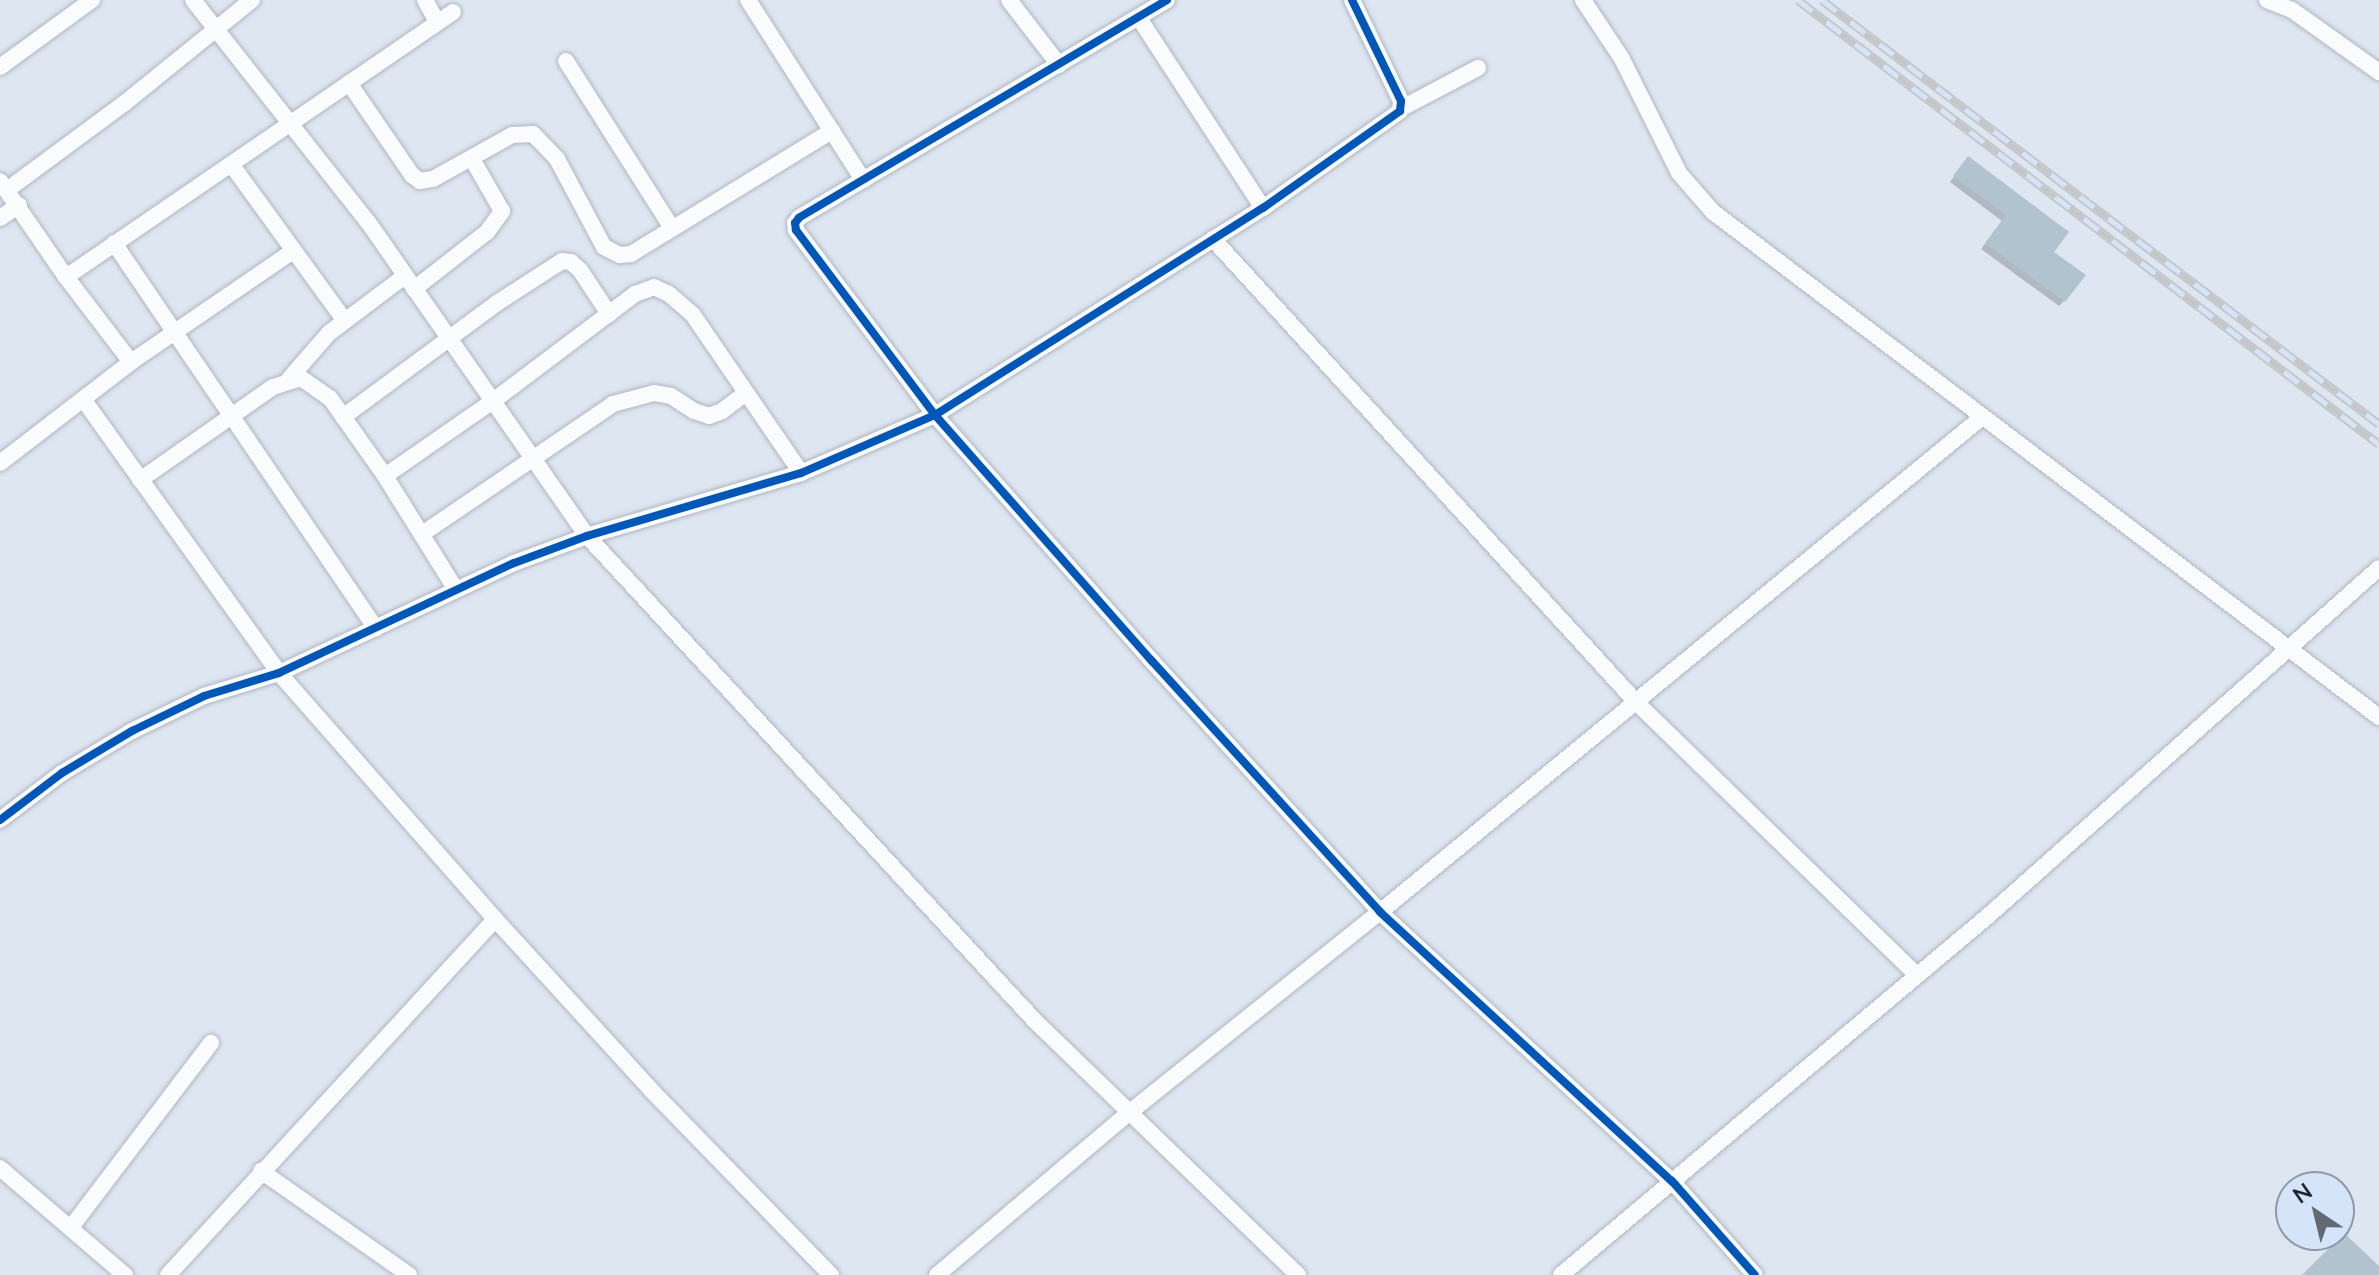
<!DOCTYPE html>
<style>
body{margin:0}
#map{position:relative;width:2379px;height:1275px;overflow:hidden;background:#dee6f2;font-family:Lato,sans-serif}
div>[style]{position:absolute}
.shadow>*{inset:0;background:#0003}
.building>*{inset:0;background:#b1c3cf}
.roads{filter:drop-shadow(0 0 2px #b0b6bf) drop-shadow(0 0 2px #b0b6bf)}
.street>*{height:16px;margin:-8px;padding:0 8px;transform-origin:8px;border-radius:8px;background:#fafbfd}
.rail>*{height:9px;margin-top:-4.5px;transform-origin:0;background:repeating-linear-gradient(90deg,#d6e4fa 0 18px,#c4c7c9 0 36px);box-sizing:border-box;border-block:2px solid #c4c7c9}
.cycleway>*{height:8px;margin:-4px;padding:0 4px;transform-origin:4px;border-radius:4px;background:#0057b8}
span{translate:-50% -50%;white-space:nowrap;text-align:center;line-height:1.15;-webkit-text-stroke:6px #d6e4fa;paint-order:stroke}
.north{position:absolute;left:2275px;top:1171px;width:80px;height:80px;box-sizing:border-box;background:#d6e4fa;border:2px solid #8e98a8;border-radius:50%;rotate:325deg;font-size:22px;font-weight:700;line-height:32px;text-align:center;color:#21262e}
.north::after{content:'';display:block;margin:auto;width:28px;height:36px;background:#636973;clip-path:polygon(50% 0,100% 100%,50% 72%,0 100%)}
</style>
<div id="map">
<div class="shadow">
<i style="clip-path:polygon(1963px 164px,2051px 252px,2064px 301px,2059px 306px,1981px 249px,2002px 221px,1950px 182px)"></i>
</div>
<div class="building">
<i style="clip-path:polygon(1968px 156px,2069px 232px,2054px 252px,2086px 275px,2065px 302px,1985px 243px,2006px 215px,1953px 176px)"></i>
<i style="clip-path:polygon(2344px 1233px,2379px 1266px,2379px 1275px,2302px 1275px)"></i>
</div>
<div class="roads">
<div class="street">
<i style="left:193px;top:0;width:283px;rotate:51.8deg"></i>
<i style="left:368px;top:222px;width:383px;rotate:55.1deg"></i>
<i style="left:587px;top:536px;width:660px;rotate:47.27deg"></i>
<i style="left:1035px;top:1021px;width:366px;rotate:44deg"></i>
<i style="left:425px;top:0;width:25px;rotate:61deg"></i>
<i style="left:748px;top:0;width:214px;rotate:57.4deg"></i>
<i style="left:1009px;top:0;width:82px;rotate:52.4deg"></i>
<i style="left:1167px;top:0;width:428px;rotate:149.4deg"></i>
<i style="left:799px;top:218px;width:6px;rotate:129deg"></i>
<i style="left:795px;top:223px;width:7px;rotate:82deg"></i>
<i style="left:796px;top:230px;width:231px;rotate:53.1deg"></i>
<i style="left:935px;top:415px;width:327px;rotate:48.6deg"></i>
<i style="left:1151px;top:660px;width:341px;rotate:47.7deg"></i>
<i style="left:1380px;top:912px;width:397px;rotate:42.7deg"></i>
<i style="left:1672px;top:1181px;width:125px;rotate:48.6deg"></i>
<i style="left:1583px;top:0;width:71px;rotate:56.5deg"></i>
<i style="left:1622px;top:59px;width:127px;rotate:63.4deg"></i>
<i style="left:1679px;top:173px;width:52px;rotate:48.9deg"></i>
<i style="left:1713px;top:212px;width:836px;rotate:37.17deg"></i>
<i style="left:2267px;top:0;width:27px;rotate:22deg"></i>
<i style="left:2292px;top:10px;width:107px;rotate:35.5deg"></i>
<i style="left:1139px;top:18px;width:227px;rotate:56.9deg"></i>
<i style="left:566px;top:61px;width:198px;rotate:57.6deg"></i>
<i style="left:0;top:67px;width:114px;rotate:-36.1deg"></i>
<i style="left:349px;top:83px;width:112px;rotate:55.6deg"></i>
<i style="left:412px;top:175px;width:10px;rotate:37deg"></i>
<i style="left:420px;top:181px;width:13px;rotate:-9deg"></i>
<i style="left:433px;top:179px;width:90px;rotate:-29.1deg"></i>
<i style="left:512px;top:135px;width:21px;rotate:-3deg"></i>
<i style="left:533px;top:134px;width:35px;rotate:46deg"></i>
<i style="left:557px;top:159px;width:100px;rotate:61.9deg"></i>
<i style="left:604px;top:247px;width:18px;rotate:27deg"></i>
<i style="left:620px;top:255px;width:11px;rotate:-5deg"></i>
<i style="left:631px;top:254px;width:236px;rotate:-31.5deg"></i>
<i style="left:1402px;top:108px;width:86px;rotate:-27.8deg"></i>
<i style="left:231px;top:164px;width:194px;rotate:54deg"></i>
<i style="left:0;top:181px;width:116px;rotate:55.5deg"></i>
<i style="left:66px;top:277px;width:107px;rotate:52.6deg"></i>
<i style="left:7px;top:190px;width:148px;rotate:-36.5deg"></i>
<i style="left:126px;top:102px;width:162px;rotate:-39deg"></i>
<i style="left:0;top:218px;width:23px;rotate:-34deg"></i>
<i style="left:1213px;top:239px;width:627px;rotate:47.58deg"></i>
<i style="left:1636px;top:702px;width:392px;rotate:44.2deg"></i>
<i style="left:114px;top:243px;width:466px;rotate:55.8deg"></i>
<i style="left:66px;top:277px;width:469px;rotate:-34.4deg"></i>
<i style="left:414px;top:289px;width:93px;rotate:-38deg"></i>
<i style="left:487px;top:232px;width:26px;rotate:-54deg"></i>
<i style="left:502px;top:211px;width:60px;rotate:-120deg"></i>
<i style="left:289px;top:379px;width:61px;rotate:-49deg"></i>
<i style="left:329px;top:333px;width:95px;rotate:-36.9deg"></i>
<i style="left:83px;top:399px;width:337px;rotate:54.4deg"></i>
<i style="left:279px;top:673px;width:327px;rotate:48.7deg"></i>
<i style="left:495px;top:919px;width:233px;rotate:47.6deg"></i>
<i style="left:652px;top:1091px;width:257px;rotate:45.8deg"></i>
<i style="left:343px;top:417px;width:192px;rotate:-36.5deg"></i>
<i style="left:497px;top:303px;width:77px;rotate:-32.9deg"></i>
<i style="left:562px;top:261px;width:9px;rotate:6deg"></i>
<i style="left:571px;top:262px;width:12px;rotate:42deg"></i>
<i style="left:580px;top:270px;width:53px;rotate:56.6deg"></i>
<i style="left:0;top:463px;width:165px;rotate:-37.6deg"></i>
<i style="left:131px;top:362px;width:196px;rotate:-34.4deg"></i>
<i style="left:385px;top:476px;width:131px;rotate:-34.8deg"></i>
<i style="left:493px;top:401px;width:178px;rotate:-37deg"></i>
<i style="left:635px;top:294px;width:20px;rotate:-20deg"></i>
<i style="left:654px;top:287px;width:17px;rotate:25deg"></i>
<i style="left:669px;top:294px;width:32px;rotate:41deg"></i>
<i style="left:693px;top:315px;width:191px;rotate:55.6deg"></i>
<i style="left:140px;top:480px;width:162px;rotate:-35deg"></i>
<i style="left:273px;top:387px;width:29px;rotate:-18deg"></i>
<i style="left:301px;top:378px;width:35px;rotate:35deg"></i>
<i style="left:330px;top:398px;width:95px;rotate:54.8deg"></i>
<i style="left:385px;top:476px;width:132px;rotate:58deg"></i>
<i style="left:422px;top:534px;width:231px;rotate:-34.2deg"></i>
<i style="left:613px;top:404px;width:42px;rotate:-15deg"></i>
<i style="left:654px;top:393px;width:17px;rotate:10deg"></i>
<i style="left:671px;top:396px;width:27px;rotate:33deg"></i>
<i style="left:694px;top:411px;width:16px;rotate:18deg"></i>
<i style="left:709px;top:416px;width:14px;rotate:-21deg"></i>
<i style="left:722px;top:411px;width:30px;rotate:-37deg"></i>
<i style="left:0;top:820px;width:78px;rotate:-37.2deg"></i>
<i style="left:62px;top:773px;width:82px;rotate:-31deg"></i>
<i style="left:132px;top:731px;width:80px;rotate:-25.9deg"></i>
<i style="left:204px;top:696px;width:78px;rotate:-17deg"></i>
<i style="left:279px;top:673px;width:259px;rotate:-25.1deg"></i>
<i style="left:514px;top:563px;width:78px;rotate:-20.3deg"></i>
<i style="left:587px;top:536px;width:223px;rotate:-16.4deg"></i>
<i style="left:801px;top:473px;width:146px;rotate:-23.4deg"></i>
<i style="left:935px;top:415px;width:388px;rotate:-32.3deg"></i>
<i style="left:1263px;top:208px;width:168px;rotate:-35.3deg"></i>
<i style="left:1400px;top:111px;width:10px;rotate:-84deg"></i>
<i style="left:1401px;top:101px;width:112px;rotate:-115.9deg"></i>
<i style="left:0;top:1168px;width:165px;rotate:40.6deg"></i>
<i style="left:261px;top:1171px;width:181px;rotate:35.1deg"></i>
<i style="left:72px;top:1226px;width:230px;rotate:-52.8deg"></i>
<i style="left:168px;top:1275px;width:483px;rotate:-47.4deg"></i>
<i style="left:937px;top:1275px;width:253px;rotate:-40.2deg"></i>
<i style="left:1130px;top:1112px;width:320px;rotate:-38.7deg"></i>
<i style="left:1380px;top:912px;width:778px;rotate:-39.42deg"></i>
<i style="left:1561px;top:1275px;width:558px;rotate:-40.06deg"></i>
<i style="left:1988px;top:916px;width:523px;rotate:-41.67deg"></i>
</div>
</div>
<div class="rail">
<i style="left:1798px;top:0;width:731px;rotate:37.39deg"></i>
<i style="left:1822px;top:0;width:700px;rotate:37.28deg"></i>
</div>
<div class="cycleway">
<i style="left:1167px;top:0;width:428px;rotate:149.4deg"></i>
<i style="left:799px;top:218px;width:6px;rotate:129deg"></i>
<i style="left:795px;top:223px;width:7px;rotate:82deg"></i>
<i style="left:796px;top:230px;width:231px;rotate:53.1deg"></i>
<i style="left:935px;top:415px;width:327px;rotate:48.6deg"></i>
<i style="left:1151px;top:660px;width:341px;rotate:47.7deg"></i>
<i style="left:1380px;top:912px;width:397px;rotate:42.7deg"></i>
<i style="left:1672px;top:1181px;width:125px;rotate:48.6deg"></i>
<i style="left:0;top:820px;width:78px;rotate:-37.2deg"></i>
<i style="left:62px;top:773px;width:82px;rotate:-31deg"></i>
<i style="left:132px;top:731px;width:80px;rotate:-25.9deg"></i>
<i style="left:204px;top:696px;width:78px;rotate:-17deg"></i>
<i style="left:279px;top:673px;width:259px;rotate:-25.1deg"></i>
<i style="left:514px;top:563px;width:78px;rotate:-20.3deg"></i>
<i style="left:587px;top:536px;width:223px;rotate:-16.4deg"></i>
<i style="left:801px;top:473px;width:146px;rotate:-23.4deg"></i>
<i style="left:935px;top:415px;width:388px;rotate:-32.3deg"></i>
<i style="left:1263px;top:208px;width:168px;rotate:-35.3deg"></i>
<i style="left:1400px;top:111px;width:10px;rotate:-84deg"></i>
<i style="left:1401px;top:101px;width:112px;rotate:-115.9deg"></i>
</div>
<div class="north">N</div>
</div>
